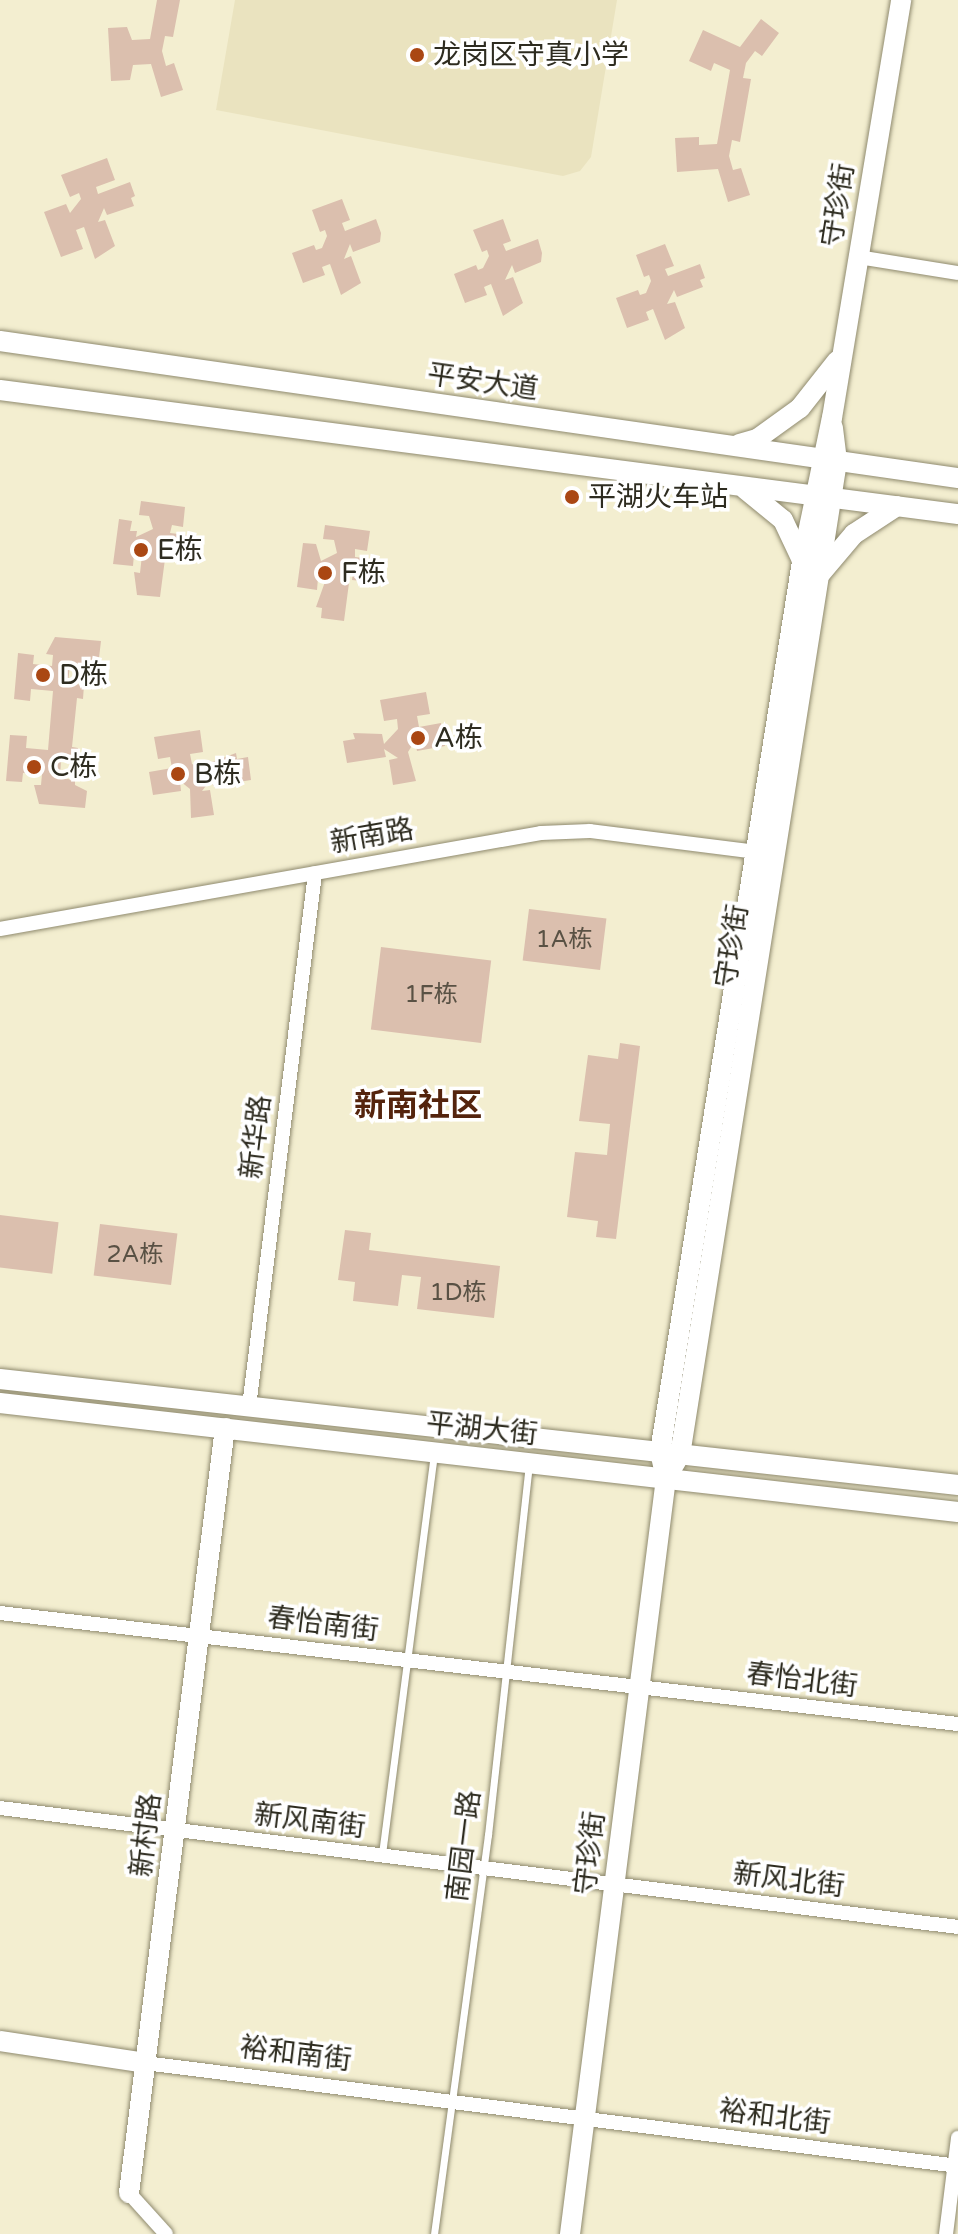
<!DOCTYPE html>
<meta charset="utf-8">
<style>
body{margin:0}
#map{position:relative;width:958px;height:2234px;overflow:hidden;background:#f3eed0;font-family:"Varela Round","Noto Sans SC",sans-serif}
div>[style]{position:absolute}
.built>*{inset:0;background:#eae3bf}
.building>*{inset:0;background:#dbbfae;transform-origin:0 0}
.roads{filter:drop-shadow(0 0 2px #8f8a6e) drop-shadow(0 0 2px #8f8a6e)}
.lane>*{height:7px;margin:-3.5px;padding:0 3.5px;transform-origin:3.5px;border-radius:3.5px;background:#fff}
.street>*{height:14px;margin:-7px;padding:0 7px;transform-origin:7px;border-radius:7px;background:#fff}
.secondary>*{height:20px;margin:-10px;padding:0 10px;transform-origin:10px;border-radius:10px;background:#fff}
.dots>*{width:22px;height:22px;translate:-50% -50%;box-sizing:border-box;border:4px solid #fff;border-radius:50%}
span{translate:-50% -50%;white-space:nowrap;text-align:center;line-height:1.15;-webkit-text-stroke:7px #fff;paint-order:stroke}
.number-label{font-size:24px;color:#595144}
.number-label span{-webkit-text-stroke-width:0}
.poi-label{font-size:28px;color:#2e2c20}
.left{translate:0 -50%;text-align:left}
.street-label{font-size:28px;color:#2e2c20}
.quarter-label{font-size:32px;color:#54240d;font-weight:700}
</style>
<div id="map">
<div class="built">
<i style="clip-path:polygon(235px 0,617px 0,591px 157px,580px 171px,563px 176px,216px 110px)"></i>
</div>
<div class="building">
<i style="clip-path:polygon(157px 0,180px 0,173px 37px,165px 36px,162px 51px,166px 66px,174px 63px,183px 90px,161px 97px,151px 64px,133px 65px,130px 80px,111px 81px,108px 28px,127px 27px,132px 40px,150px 39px)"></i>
<i style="clip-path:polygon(761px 19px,779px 33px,762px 56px,755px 51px,746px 63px,743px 78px,751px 79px,740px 142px,732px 140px,729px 156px,733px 170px,741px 168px,750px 195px,728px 202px,718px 169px,677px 172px,675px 138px,699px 137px,699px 145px,717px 144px,730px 70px,714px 63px,711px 71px,689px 61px,703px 30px,740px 47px)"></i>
<i style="clip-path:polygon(107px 158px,115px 180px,96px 187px,98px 194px,130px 182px,135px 196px,131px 198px,134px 206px,107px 215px,104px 208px,98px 222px,105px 220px,115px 246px,95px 259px,84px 227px,76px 230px,83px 249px,61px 257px,44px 212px,66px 204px,70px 213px,81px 199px,79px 193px,70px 197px,61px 175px)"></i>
<i style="clip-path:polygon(342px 199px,350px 220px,342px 223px,345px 231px,376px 219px,381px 233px,380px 242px,353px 252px,350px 244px,344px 259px,351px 256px,361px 283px,341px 295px,330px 264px,322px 267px,325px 275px,303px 283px,292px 253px,314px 245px,316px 250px,322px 248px,327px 236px,325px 230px,320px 232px,312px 210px)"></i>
<i style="clip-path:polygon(503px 219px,511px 241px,503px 244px,506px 251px,538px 239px,542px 253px,541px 262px,515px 273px,512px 265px,505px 280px,513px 277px,523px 303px,503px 316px,491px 284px,484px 287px,487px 295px,465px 303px,454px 274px,476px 265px,478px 270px,483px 268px,489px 256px,487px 250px,482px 252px,473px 230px)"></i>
<i style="clip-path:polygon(665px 244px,674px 266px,665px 269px,668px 276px,700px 264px,705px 278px,700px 280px,703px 287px,677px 297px,674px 290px,667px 304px,675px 302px,685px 328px,665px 340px,653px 309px,646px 312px,649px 320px,627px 328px,616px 298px,638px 290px,640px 295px,646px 293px,651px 281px,649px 275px,644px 277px,636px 255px)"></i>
<i style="clip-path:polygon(141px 501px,185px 507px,183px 527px,172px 525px,170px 533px,204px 537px,196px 560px,168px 556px,169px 548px,156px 558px,165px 559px,160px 597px,137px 595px,134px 572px,140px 573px,142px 555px,134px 554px,133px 566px,113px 564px,119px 519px,132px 521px,130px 531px,137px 531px,136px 537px,153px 529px,149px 516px,139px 515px)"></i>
<i style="clip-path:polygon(325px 525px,370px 531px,367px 551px,355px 549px,355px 557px,388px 561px,380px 583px,352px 580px,353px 572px,341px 582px,349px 583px,344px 621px,321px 618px,322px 608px,316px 607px,326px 579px,318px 578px,317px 590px,297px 587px,303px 543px,316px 544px,321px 561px,337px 553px,334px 540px,323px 539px)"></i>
<i style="clip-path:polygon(55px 637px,101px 641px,99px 658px,86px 661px,86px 667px,70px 665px,68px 683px,84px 685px,83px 699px,77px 698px,72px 747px,78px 748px,77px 761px,61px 760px,60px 778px,75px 780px,75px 785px,87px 791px,85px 808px,39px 804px,34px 785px,41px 785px,42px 774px,23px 773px,22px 782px,6px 781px,10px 735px,27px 736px,26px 748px,48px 750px,53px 691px,31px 689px,30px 701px,14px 699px,18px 653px,34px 655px,33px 664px,52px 666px,53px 655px,46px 654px)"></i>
<i style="clip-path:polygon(426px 692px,430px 714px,417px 716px,419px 727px,441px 723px,445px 746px,417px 751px,415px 741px,408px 752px,416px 781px,393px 785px,389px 760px,398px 758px,384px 749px,386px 757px,347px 763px,343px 741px,355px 739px,353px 733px,382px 734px,384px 744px,398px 729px,397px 719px,384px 721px,380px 700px)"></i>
<i style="clip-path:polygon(200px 730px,203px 752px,190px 754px,192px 764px,211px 773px,209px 763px,236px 753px,237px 759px,248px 757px,251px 780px,213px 786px,212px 778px,202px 791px,210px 790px,214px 815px,191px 818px,190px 789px,180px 781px,181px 791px,153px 795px,149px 772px,172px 768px,170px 757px,158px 759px,154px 737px)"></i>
<i style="left:529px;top:909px;width:78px;height:52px;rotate:7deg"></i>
<i style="left:381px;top:947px;width:111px;height:83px;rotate:7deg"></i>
<i style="clip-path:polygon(620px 1043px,640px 1046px,616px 1239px,596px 1237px,598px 1221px,567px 1217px,575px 1152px,607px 1155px,610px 1124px,579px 1121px,588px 1055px,618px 1059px)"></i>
<i style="left:0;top:1215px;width:59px;height:52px;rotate:7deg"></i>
<i style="left:100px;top:1224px;width:78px;height:52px;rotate:7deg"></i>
<i style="clip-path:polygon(345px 1230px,371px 1233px,369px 1250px,500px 1266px,494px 1318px,417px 1309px,421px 1277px,402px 1275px,398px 1306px,353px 1301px,355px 1282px,338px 1280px)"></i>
</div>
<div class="roads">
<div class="lane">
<i style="left:382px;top:1854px;width:403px;rotate:-82.6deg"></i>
<i style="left:434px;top:2234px;width:403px;rotate:-82.3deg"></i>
<i style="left:488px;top:1835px;width:372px;rotate:-83.7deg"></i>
</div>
<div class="street">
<i style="left:858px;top:257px;width:101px;rotate:9.1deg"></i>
<i style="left:0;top:929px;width:549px;rotate:-10.06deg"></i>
<i style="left:541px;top:833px;width:49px;rotate:-2.3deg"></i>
<i style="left:590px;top:831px;width:167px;rotate:7.2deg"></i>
<i style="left:249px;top:1407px;width:538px;rotate:-82.95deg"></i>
<i style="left:0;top:1613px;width:964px;rotate:6.61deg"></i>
<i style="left:0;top:1808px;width:965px;rotate:7.08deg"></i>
<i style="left:145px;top:2063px;width:819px;rotate:7.22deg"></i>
<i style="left:129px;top:2193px;width:55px;rotate:47.9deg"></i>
<i style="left:946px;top:2234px;width:97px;rotate:-82.9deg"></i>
</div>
<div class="secondary">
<i style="left:0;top:341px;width:968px;rotate:8.14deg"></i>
<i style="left:0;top:390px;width:966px;rotate:7.38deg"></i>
<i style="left:739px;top:444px;width:19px;rotate:-16deg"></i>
<i style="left:757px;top:439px;width:53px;rotate:-35.8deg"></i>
<i style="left:800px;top:408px;width:60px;rotate:-51.8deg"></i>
<i style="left:745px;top:489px;width:49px;rotate:39.2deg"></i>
<i style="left:783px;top:520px;width:42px;rotate:64.7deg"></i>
<i style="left:821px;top:573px;width:51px;rotate:-49.8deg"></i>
<i style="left:854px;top:534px;width:51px;rotate:-33.1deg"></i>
<i style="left:0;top:1379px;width:964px;rotate:6.31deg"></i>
<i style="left:0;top:1403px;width:964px;rotate:6.49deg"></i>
<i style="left:666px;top:1478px;width:27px;rotate:-59deg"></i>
<i style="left:680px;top:1455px;width:1006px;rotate:-81.02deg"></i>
<i style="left:837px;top:461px;width:34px;rotate:-97deg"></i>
<i style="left:0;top:2041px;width:147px;rotate:8.6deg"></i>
<i style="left:129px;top:2193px;width:771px;rotate:-82.85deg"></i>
<i style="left:570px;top:2234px;width:762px;rotate:-82.76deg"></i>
<i style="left:666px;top:1478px;width:27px;rotate:-103deg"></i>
<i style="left:660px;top:1452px;width:902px;rotate:-80.94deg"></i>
<i style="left:802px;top:561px;width:146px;rotate:-78.2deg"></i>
<i style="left:832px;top:418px;width:424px;rotate:-80.6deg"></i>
</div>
</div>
<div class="dots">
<i style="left:417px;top:55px;background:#aa4713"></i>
<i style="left:572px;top:497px;background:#aa4713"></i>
<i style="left:141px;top:550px;background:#aa4713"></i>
<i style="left:325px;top:573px;background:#aa4713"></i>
<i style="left:43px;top:675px;background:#aa4713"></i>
<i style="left:418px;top:738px;background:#aa4713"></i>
<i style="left:34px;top:767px;background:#aa4713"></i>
<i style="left:178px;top:774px;background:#aa4713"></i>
</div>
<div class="number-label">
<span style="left:564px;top:940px">1A栋</span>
<span style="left:431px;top:995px">1F栋</span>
<span style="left:135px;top:1255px">2A栋</span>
<span style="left:458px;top:1293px">1D栋</span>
</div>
<div class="poi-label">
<span class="left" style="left:433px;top:55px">龙岗区守真小学</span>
<span class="left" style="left:588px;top:497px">平湖火车站</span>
<span class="left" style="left:157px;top:550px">E栋</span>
<span class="left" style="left:341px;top:573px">F栋</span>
<span class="left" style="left:59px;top:675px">D栋</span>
<span class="left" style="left:434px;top:738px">A栋</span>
<span class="left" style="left:50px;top:767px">C栋</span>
<span class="left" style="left:194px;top:774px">B栋</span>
</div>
<div class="street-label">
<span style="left:838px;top:205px;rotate:-81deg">守珍街</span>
<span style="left:483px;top:382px;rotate:8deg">平安大道</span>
<span style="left:372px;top:836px;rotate:-10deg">新南路</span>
<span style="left:732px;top:946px;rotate:-81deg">守珍街</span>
<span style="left:256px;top:1137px;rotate:-83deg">新华路</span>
<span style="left:482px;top:1429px;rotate:6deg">平湖大街</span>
<span style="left:323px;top:1624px;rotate:7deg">春怡南街</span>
<span style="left:802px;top:1680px;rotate:7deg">春怡北街</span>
<span style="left:310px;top:1821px;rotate:7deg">新风南街</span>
<span style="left:146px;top:1835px;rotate:-83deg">新村路</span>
<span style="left:464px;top:1846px;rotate:-83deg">南园一路</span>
<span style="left:590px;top:1853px;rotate:-83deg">守珍街</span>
<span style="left:789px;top:1880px;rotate:7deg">新风北街</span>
<span style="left:296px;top:2054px;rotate:7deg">裕和南街</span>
<span style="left:775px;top:2117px;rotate:7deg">裕和北街</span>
</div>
<div class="quarter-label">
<span style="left:418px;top:1106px">新南社区</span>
</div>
</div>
